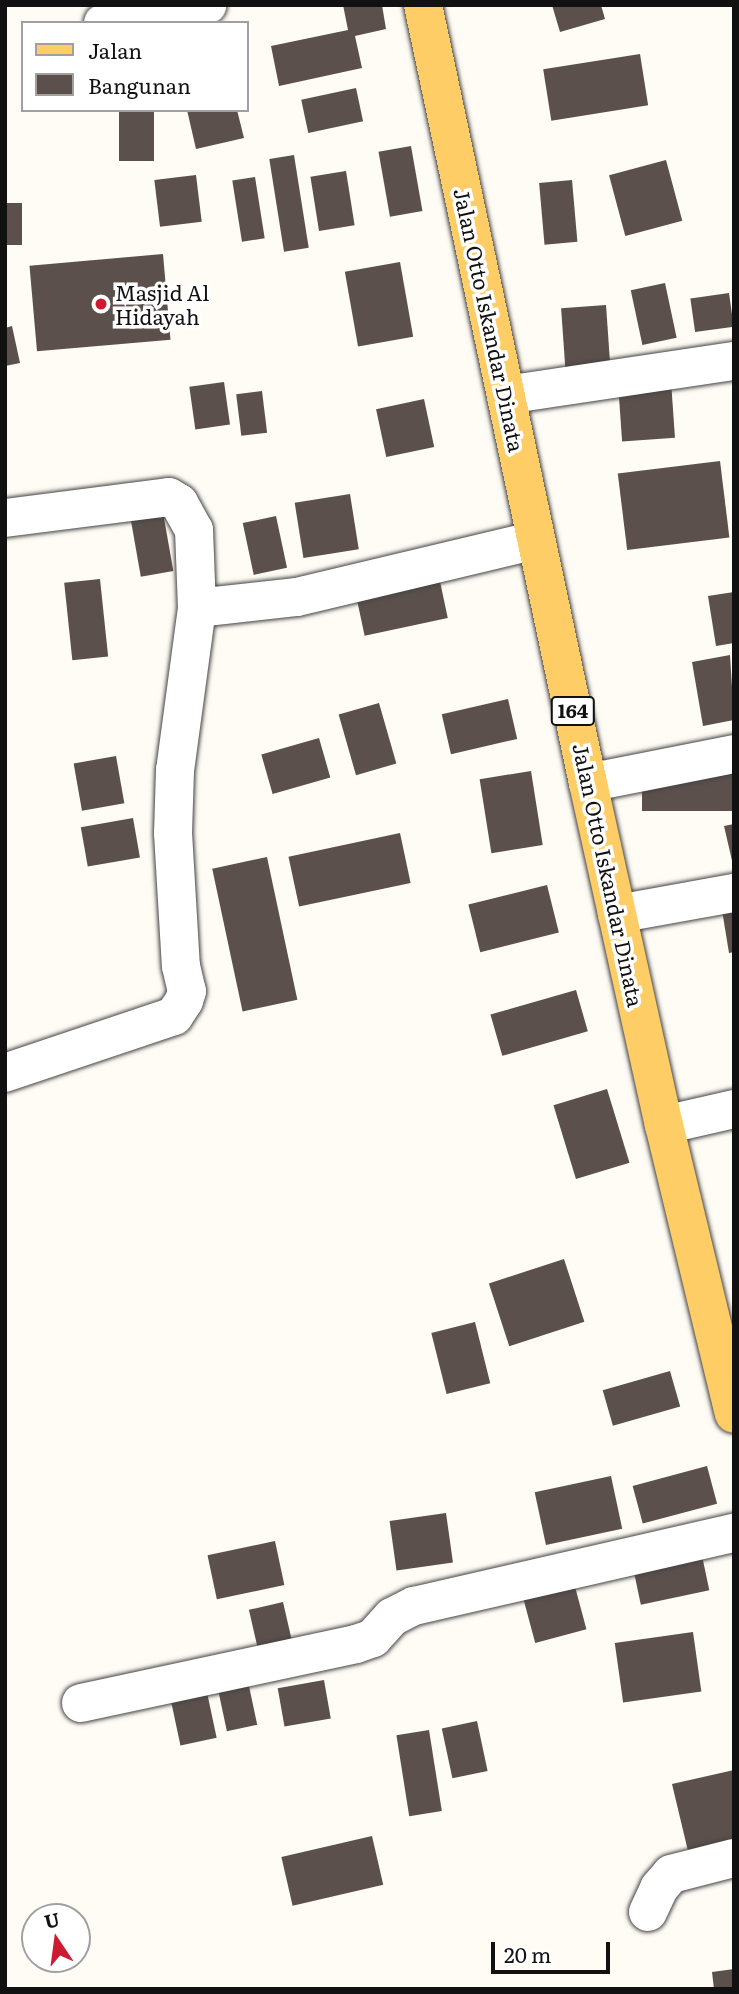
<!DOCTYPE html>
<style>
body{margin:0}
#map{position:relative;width:739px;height:1994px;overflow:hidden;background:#fffcf5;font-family:Literata,serif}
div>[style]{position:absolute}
.building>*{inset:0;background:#5b504c;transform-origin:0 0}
.roads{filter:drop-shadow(0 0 2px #444) drop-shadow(0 0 2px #444)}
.minor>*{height:38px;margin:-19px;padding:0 19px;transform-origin:19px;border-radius:19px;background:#fff}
.major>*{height:38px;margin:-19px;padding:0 19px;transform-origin:19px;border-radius:19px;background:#ffcd65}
.dots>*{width:19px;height:19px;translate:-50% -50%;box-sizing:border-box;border:4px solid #fff;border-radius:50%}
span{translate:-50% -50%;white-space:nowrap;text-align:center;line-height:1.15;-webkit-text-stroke:7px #fff;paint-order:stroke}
.shield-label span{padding:2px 5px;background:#fff;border:2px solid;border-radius:5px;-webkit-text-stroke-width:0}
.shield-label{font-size:19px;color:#111;font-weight:700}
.poi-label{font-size:21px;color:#111}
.left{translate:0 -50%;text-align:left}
.street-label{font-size:21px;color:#111}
.frame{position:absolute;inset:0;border:7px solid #111;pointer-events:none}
.legend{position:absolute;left:21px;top:21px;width:228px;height:91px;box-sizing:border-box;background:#fff;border:2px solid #a0a0a0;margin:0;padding:9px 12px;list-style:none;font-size:21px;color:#111}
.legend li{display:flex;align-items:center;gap:14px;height:35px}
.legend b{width:35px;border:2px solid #a0a0a0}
.north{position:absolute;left:21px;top:1903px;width:70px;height:70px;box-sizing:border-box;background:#fff;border:2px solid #a0a0a0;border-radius:50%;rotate:347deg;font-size:19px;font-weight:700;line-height:28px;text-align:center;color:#111}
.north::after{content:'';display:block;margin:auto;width:24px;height:32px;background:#cf1b32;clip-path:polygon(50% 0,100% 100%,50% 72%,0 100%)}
.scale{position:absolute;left:491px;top:1942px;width:119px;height:32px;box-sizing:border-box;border:4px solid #111;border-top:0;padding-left:9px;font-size:21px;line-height:24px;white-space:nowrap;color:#111;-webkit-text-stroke:5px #fff;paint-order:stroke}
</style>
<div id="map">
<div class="building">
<i style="clip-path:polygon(343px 5px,382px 5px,386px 29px,355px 36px,362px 68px,279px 86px,271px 46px,348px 30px)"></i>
<i style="clip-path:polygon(552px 5px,601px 5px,605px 19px,560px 32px)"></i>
<i style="left:640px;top:54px;width:52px;height:98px;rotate:81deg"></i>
<i style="left:356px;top:88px;width:34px;height:56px;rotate:78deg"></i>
<i style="left:119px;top:110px;width:35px;height:51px"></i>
<i style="clip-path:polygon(187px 110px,237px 110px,244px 138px,196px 149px)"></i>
<i style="left:411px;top:146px;width:66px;height:33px;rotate:80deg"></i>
<i style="left:294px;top:155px;width:94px;height:25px;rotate:81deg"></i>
<i style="left:666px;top:160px;width:63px;height:59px;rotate:75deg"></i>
<i style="left:346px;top:171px;width:55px;height:36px;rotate:81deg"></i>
<i style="left:196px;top:175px;width:47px;height:42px;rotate:83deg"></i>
<i style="left:255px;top:177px;width:62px;height:23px;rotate:81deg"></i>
<i style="left:572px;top:180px;width:62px;height:33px;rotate:85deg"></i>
<i style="left:5px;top:203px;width:17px;height:42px"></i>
<i style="left:163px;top:254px;width:86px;height:134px;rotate:85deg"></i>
<i style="left:400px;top:262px;width:76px;height:56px;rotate:80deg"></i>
<i style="left:665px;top:283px;width:56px;height:35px;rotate:78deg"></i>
<i style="left:729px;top:293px;width:34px;height:39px;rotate:82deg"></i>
<i style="left:606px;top:305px;width:61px;height:45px;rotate:86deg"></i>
<i style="clip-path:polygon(12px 326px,20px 363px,5px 366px,5px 328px)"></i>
<i style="left:671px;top:381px;width:57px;height:53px;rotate:86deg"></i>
<i style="left:224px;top:382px;width:43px;height:35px;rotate:82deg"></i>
<i style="left:262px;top:391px;width:42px;height:26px;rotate:83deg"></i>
<i style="left:424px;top:399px;width:49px;height:49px;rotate:78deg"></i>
<i style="left:720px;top:461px;width:77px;height:103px;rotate:83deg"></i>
<i style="left:350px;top:494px;width:56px;height:56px;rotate:81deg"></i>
<i style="left:161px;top:501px;width:71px;height:33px;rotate:80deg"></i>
<i style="left:276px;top:516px;width:53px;height:34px;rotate:78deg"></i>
<i style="left:438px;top:572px;width:47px;height:85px;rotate:78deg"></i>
<i style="left:100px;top:579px;width:78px;height:36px;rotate:84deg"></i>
<i style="clip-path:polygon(734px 592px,734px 643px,716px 646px,708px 596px)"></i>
<i style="clip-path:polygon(730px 655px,734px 720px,703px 726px,692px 662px)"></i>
<i style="left:508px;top:699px;width:41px;height:68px;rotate:77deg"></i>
<i style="left:379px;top:703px;width:63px;height:42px;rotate:74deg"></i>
<i style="left:319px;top:738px;width:41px;height:60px;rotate:74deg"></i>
<i style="left:116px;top:756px;width:48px;height:43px;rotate:80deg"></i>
<i style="left:734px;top:765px;width:46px;height:92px;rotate:90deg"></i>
<i style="left:531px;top:771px;width:75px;height:52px;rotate:81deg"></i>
<i style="left:133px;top:818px;width:40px;height:53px;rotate:80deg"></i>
<i style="clip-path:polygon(734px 824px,734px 865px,733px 865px,724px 826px)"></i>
<i style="left:400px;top:833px;width:51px;height:114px;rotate:78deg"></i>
<i style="left:267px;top:857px;width:146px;height:56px;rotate:78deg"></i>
<i style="left:547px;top:885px;width:49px;height:81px;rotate:76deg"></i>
<i style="clip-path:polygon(734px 902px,734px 952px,729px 953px,721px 904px)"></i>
<i style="left:576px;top:990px;width:43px;height:89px;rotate:74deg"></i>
<i style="left:607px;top:1089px;width:77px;height:56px;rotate:73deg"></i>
<i style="left:564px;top:1259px;width:66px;height:79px;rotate:72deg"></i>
<i style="left:475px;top:1322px;width:63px;height:45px;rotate:76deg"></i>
<i style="left:670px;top:1371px;width:37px;height:70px;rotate:74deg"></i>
<i style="left:707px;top:1466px;width:39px;height:77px;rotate:75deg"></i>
<i style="left:611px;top:1476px;width:54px;height:78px;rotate:78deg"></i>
<i style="left:446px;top:1513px;width:50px;height:57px;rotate:82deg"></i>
<i style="left:275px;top:1541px;width:45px;height:69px;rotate:78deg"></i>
<i style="left:701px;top:1551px;width:40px;height:70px;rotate:78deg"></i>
<i style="left:574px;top:1583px;width:48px;height:53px;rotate:75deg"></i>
<i style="left:283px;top:1602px;width:53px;height:35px;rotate:77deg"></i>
<i style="left:693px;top:1632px;width:60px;height:79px;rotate:82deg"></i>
<i style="left:246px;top:1672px;width:54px;height:31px;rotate:78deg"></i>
<i style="left:324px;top:1680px;width:39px;height:47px;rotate:80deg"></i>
<i style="left:205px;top:1683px;width:56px;height:37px;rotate:78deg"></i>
<i style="left:477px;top:1721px;width:51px;height:36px;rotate:78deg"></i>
<i style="left:429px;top:1730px;width:82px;height:33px;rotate:81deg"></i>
<i style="clip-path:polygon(734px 1770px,734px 1841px,688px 1851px,672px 1784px)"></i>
<i style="left:372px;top:1836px;width:50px;height:93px;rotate:77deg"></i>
<i style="clip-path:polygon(734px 1969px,734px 1989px,714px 1989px,712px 1972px)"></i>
</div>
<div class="roads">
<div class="minor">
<i style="left:103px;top:23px;width:106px;rotate:-9.8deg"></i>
<i style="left:506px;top:395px;width:231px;rotate:-8.5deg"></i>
<i style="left:5px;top:518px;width:165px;rotate:-7.3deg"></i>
<i style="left:169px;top:497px;width:12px;rotate:31deg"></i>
<i style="left:179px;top:503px;width:31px;rotate:61deg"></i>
<i style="left:194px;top:530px;width:78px;rotate:87.8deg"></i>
<i style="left:197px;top:608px;width:163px;rotate:97.7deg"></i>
<i style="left:175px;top:770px;width:63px;rotate:91.8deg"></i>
<i style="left:173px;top:833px;width:133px;rotate:86.6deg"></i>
<i style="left:181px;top:966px;width:26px;rotate:77deg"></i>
<i style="left:187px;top:991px;width:10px;rotate:107deg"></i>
<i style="left:184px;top:1001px;width:18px;rotate:124deg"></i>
<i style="left:174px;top:1016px;width:178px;rotate:161.4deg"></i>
<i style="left:197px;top:608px;width:101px;rotate:-6.3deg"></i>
<i style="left:297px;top:597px;width:246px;rotate:-13.4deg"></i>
<i style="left:588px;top:783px;width:149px;rotate:-11.2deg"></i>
<i style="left:617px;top:914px;width:119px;rotate:-10.2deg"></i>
<i style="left:664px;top:1125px;width:72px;rotate:-12.9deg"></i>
<i style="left:81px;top:1703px;width:281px;rotate:-12.1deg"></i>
<i style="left:356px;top:1644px;width:18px;rotate:-19deg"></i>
<i style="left:373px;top:1638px;width:28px;rotate:-48deg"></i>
<i style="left:392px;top:1617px;width:25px;rotate:-27deg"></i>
<i style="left:414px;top:1606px;width:328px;rotate:-12.9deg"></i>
<i style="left:648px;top:1912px;width:26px;rotate:-65deg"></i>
<i style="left:659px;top:1888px;width:18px;rotate:-49deg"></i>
<i style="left:671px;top:1874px;width:65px;rotate:-14.3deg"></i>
</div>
<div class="major">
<i style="left:423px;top:5px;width:795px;rotate:78.03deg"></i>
<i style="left:588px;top:783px;width:350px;rotate:77.5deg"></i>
<i style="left:664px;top:1125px;width:297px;rotate:76.4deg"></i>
</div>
</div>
<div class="dots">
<i style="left:101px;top:304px;background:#cf1b32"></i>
</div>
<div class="shield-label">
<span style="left:573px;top:711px">164</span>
</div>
<div class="poi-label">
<span class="left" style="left:115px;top:304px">Masjid Al<br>Hidayah</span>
</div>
<div class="street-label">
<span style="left:490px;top:320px;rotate:78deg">Jalan Otto Iskandar Dinata</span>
<span style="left:609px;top:875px;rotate:78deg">Jalan Otto Iskandar Dinata</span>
</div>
<div class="frame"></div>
<ul class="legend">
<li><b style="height:9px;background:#ffcd65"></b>Jalan</li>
<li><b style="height:19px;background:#5b504c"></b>Bangunan</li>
</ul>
<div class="north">U</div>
<div class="scale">20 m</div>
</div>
